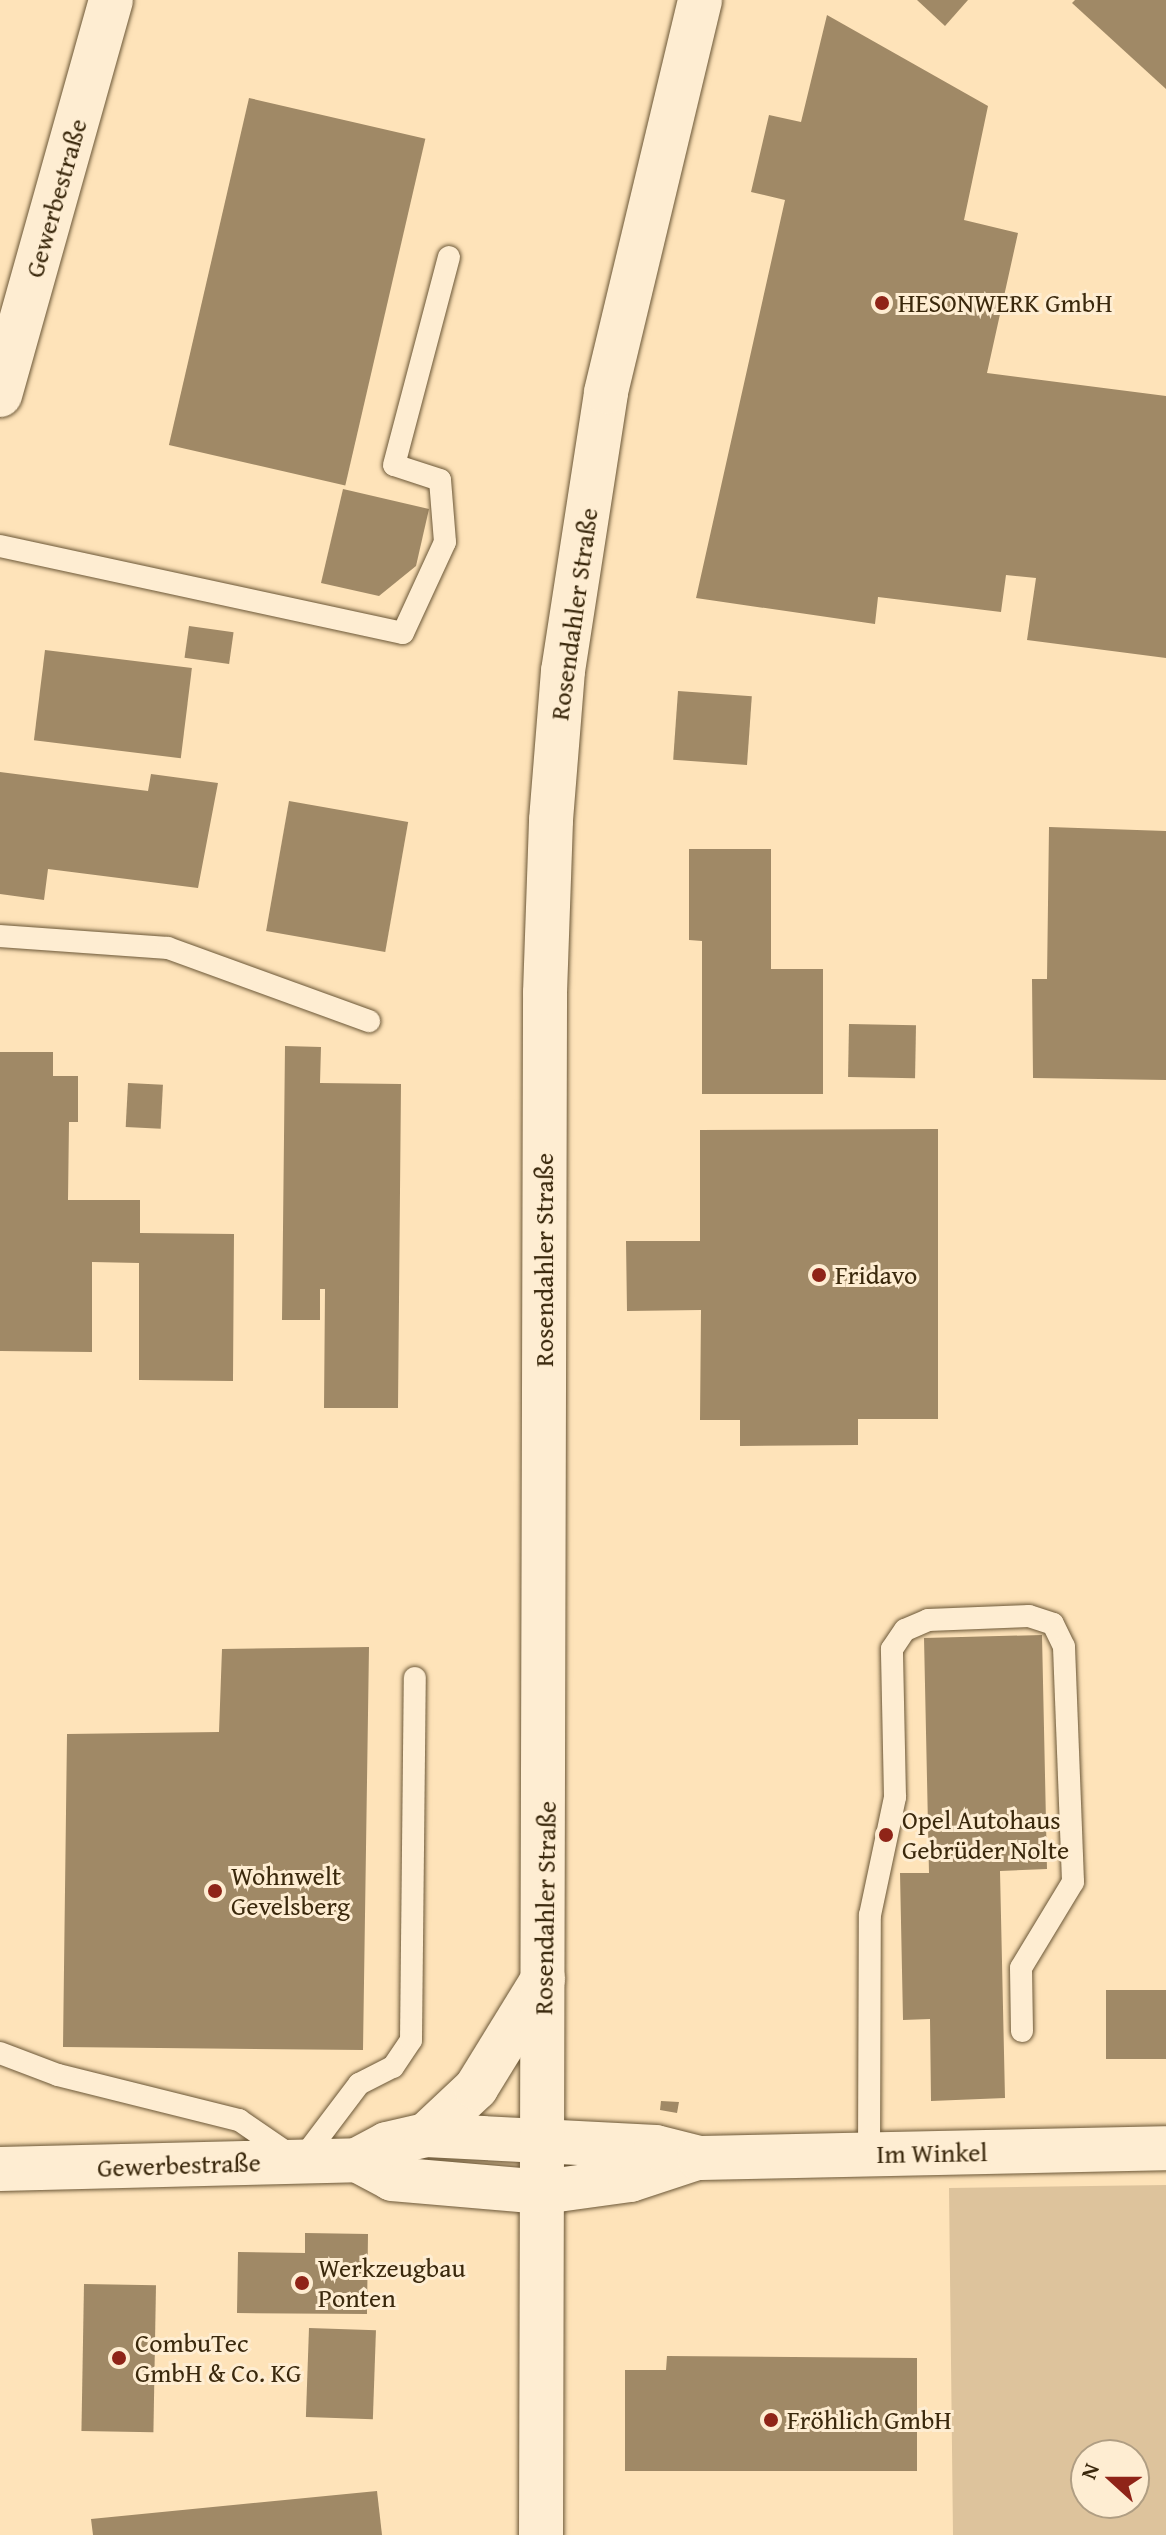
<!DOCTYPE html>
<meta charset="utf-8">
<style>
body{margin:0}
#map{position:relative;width:1166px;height:2535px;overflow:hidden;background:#fee3b9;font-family:"Gentium Book Plus",serif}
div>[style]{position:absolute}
.green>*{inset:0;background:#ddc39c}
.building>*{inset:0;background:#a08966;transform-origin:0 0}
.roads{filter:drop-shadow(0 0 2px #6b5737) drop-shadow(0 0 2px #6b5737)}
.lane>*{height:22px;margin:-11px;padding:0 11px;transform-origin:11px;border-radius:11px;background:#feedd2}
.street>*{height:44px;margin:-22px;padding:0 22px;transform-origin:22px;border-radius:22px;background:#feedd2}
.secondary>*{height:44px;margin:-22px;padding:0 22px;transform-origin:22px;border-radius:22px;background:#feedd2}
.dots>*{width:22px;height:22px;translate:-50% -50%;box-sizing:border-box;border:4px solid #feedd2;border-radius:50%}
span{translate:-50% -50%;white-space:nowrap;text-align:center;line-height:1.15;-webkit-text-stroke:6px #feedd2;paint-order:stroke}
.street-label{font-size:26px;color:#3a280c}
.poi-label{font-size:26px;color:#3a280c}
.left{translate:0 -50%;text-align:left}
.north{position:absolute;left:1070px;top:2439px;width:80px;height:80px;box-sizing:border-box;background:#feedd2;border:2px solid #b09e83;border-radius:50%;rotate:291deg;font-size:22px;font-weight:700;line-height:32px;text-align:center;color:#3a280c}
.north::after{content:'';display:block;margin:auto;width:28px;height:36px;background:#8f2418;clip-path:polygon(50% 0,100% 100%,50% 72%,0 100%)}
</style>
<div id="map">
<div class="green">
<i style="clip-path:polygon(evenodd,1166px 2185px,1166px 2535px,953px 2535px,949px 2188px,1166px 2185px,1086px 2455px,1134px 2455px,1134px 2503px,1086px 2503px,1086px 2455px)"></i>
</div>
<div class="building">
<i style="clip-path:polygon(917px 0,968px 0,945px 26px)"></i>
<i style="clip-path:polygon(1075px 0,1166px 0,1166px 89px,1072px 3px)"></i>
<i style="clip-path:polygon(827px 15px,988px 106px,964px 220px,1018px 233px,987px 373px,1166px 396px,1166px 658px,1027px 640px,1036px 578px,1006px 575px,1001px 612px,878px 597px,875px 624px,696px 598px,785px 200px,751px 192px,769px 115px,801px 122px)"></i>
<i style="left:249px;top:98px;width:181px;height:356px;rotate:13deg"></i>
<i style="clip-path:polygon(343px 489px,429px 509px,416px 566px,379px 596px,321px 583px)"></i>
<i style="left:189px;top:626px;width:45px;height:32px;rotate:8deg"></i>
<i style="left:45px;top:650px;width:148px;height:91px;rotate:7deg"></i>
<i style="left:678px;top:691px;width:74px;height:69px;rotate:4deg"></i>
<i style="clip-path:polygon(0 772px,148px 791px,151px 774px,218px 783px,198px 888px,48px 869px,44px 900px,0 894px)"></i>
<i style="left:289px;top:801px;width:121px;height:132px;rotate:10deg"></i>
<i style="clip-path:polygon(1049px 827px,1166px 831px,1166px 1080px,1033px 1078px,1032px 979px,1047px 979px)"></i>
<i style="clip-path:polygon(689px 849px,771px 849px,771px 969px,823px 969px,823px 1094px,702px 1094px,702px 941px,689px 940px)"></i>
<i style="left:849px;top:1024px;width:67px;height:53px;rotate:1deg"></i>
<i style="clip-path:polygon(285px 1046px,321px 1047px,320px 1083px,401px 1084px,398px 1408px,324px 1408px,325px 1289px,320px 1289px,320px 1320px,282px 1320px)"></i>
<i style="clip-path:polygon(0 1052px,53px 1052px,53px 1076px,78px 1076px,78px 1122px,69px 1122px,68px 1200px,140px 1200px,140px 1233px,234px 1234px,233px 1381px,139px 1380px,139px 1263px,92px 1262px,92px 1352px,0 1351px)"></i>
<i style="left:128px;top:1083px;width:35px;height:44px;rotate:3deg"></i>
<i style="clip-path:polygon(938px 1129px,938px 1419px,858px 1419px,858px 1445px,740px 1446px,740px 1420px,700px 1420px,701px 1310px,627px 1311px,626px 1241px,700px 1241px,700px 1130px)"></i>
<i style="clip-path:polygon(1042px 1635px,1047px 1869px,1000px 1871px,1005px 2098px,931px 2101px,930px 2019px,903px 2020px,900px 1873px,929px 1873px,924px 1638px)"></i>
<i style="clip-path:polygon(369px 1647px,363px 2050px,63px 2047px,67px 1734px,219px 1732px,222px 1649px)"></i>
<i style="left:1166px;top:1990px;width:69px;height:60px;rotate:90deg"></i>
<i style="clip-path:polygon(661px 2101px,679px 2102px,677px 2113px,660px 2110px)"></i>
<i style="clip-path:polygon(305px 2233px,368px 2234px,367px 2314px,237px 2313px,238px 2252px,305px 2253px)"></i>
<i style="left:84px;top:2284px;width:72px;height:147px;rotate:1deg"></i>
<i style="left:309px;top:2328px;width:67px;height:89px;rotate:2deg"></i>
<i style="clip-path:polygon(667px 2356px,917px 2358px,917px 2471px,625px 2471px,625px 2370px,666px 2370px)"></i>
<i style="clip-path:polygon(377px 2491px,382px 2535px,93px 2535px,91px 2519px)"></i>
</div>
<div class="roads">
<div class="lane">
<i style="left:0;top:546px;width:412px;rotate:12.2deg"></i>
<i style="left:403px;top:633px;width:100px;rotate:-65.2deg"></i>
<i style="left:445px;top:542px;width:62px;rotate:-94.6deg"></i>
<i style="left:440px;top:480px;width:48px;rotate:-161.9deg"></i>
<i style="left:394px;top:465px;width:215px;rotate:-75.2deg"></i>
<i style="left:0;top:936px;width:168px;rotate:4.1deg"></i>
<i style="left:168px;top:948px;width:214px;rotate:20deg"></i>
<i style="left:0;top:2053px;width:62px;rotate:20.8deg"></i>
<i style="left:58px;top:2075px;width:187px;rotate:14deg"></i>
<i style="left:239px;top:2120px;width:74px;rotate:34.5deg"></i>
<i style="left:300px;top:2162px;width:98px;rotate:-52.9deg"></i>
<i style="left:359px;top:2084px;width:38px;rotate:-27deg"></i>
<i style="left:393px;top:2067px;width:32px;rotate:-56deg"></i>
<i style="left:411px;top:2040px;width:362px;rotate:-89.4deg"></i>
<i style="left:869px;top:2155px;width:240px;rotate:-89.8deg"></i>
<i style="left:870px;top:1915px;width:121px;rotate:-78deg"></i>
<i style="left:895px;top:1797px;width:148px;rotate:-91.2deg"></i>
<i style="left:892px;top:1649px;width:23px;rotate:-56deg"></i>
<i style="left:905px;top:1630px;width:25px;rotate:-23deg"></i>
<i style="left:928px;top:1620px;width:101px;rotate:-2.3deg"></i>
<i style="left:1029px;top:1616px;width:25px;rotate:18deg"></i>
<i style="left:1053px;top:1624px;width:25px;rotate:64deg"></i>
<i style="left:1064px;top:1647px;width:235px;rotate:87.8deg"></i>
<i style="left:1073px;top:1882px;width:100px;rotate:121.2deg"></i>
<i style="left:1021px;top:1968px;width:63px;rotate:89.1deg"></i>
</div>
<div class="street">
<i style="left:0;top:395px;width:410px;rotate:-74.3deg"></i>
<i style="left:426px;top:2135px;width:69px;rotate:-43.2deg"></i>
<i style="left:476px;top:2088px;width:128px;rotate:-58.4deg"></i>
<i style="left:357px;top:2160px;width:40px;rotate:28deg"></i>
<i style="left:392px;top:2179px;width:152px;rotate:4.9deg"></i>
<i style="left:543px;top:2192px;width:88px;rotate:-7.9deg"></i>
<i style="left:630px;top:2180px;width:71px;rotate:-18.2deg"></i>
<i style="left:0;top:2169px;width:357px;rotate:-1.4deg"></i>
<i style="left:357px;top:2160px;width:34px;rotate:-28deg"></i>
<i style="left:387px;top:2144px;width:40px;rotate:-13deg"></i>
<i style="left:426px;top:2135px;width:230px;rotate:3deg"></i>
<i style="left:656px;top:2147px;width:44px;rotate:14.3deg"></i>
<i style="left:699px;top:2158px;width:467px;rotate:-1.2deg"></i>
</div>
<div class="secondary">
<i style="left:541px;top:2535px;width:1542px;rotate:-89.85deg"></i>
<i style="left:545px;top:993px;width:173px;rotate:-88deg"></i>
<i style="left:551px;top:820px;width:149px;rotate:-85.4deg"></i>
<i style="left:563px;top:671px;width:282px;rotate:-81.2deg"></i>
<i style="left:606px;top:392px;width:403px;rotate:-76.5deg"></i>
</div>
</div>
<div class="dots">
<i style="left:882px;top:303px;background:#8f2418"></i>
<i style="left:819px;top:1275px;background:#8f2418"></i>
<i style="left:886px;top:1835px;background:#8f2418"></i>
<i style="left:215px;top:1891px;background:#8f2418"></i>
<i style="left:302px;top:2283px;background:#8f2418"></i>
<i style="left:119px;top:2358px;background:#8f2418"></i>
<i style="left:771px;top:2420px;background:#8f2418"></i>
</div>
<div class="street-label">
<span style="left:56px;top:198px;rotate:-74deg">Gewerbestraße</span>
<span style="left:574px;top:614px;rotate:-82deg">Rosendahler Straße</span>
<span style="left:544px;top:1260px;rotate:-90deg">Rosendahler Straße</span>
<span style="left:545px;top:1908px;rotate:-89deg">Rosendahler Straße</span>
<span style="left:932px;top:2153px;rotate:-1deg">Im Winkel</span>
<span style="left:179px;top:2165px;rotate:-2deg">Gewerbestraße</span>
</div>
<div class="poi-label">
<span class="left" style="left:898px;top:303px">HESONWERK GmbH</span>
<span class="left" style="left:835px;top:1275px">Fridavo</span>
<span class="left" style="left:902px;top:1835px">Opel Autohaus<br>Gebrüder Nolte</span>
<span class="left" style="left:231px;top:1891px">Wohnwelt<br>Gevelsberg</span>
<span class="left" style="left:318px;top:2283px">Werkzeugbau<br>Ponten</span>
<span class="left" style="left:135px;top:2358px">CombuTec<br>GmbH &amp; Co. KG</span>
<span class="left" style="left:787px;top:2420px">Fröhlich GmbH</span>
</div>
<div class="north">N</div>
</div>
